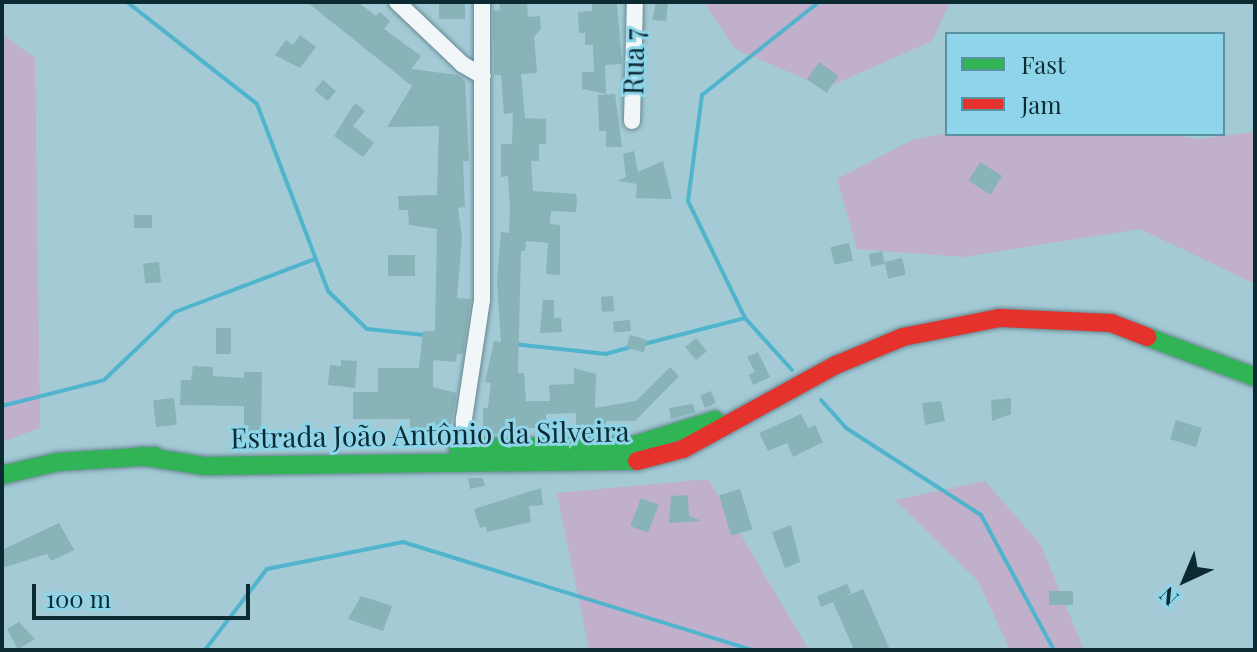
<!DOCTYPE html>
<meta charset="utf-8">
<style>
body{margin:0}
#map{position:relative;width:1257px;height:652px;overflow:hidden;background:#a3cad5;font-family:"Playfair Display",serif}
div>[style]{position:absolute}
.green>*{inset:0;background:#c1b0cc}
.stream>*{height:4px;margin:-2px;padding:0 2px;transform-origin:2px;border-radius:2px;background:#50b4cd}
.building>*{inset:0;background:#88b3b8;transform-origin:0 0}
.roads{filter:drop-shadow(0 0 2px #688891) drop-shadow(0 0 2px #688891)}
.street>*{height:16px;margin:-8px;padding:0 8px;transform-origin:8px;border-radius:8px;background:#f1f7f9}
.fast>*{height:18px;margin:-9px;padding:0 9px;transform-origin:9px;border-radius:9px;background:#30b455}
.jam>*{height:18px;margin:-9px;padding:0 9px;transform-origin:9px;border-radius:9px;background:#e5322d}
span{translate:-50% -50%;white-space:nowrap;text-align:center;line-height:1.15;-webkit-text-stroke:6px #8ed5ea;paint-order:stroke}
.street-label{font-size:28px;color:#0c2a32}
.frame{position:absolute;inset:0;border:4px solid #0c2a32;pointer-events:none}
.legend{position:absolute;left:945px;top:32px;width:280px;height:104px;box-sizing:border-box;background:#8ed5ea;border:2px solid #5a91a0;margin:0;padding:10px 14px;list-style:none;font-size:24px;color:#0c2a32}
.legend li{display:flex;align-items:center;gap:16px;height:40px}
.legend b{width:40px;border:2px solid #5a91a0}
.north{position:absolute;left:1145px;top:540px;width:80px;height:80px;-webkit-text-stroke:6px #8ed5ea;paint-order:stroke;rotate:224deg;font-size:22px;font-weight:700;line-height:32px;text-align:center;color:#0c2a32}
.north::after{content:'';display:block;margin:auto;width:28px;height:36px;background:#0c2a32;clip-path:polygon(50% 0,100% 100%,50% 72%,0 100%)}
.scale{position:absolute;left:32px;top:584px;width:218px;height:36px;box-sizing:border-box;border:4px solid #0c2a32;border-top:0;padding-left:10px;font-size:24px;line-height:28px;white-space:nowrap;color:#0c2a32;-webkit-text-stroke:6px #8ed5ea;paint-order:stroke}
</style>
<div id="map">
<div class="green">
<i style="clip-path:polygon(704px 2px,950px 2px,932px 41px,826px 88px,735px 49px)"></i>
<i style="clip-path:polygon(2px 34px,35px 58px,40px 428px,2px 442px)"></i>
<i style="clip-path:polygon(1255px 132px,1255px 284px,1140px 229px,963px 257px,857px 249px,837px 179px,912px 140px,947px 133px,1171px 134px,1196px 139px)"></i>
<i style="clip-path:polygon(708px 479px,809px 650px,589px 650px,557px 493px)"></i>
<i style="clip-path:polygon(985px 481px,1041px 545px,1084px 650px,1010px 650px,978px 581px,895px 500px)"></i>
</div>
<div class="stream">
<i style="left:127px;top:2px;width:165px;rotate:38.1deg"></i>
<i style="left:257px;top:104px;width:200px;rotate:69.2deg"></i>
<i style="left:328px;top:291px;width:54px;rotate:44.3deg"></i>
<i style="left:367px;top:329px;width:58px;rotate:5.9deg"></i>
<i style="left:513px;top:344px;width:94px;rotate:6.1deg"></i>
<i style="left:606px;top:354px;width:26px;rotate:-16deg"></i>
<i style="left:644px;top:344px;width:104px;rotate:-14.4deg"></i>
<i style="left:792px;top:370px;width:70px;rotate:-132.1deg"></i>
<i style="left:745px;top:318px;width:130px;rotate:-116deg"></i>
<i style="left:688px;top:201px;width:107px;rotate:-82.5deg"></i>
<i style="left:702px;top:95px;width:149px;rotate:-38.5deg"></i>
<i style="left:821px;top:400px;width:38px;rotate:48deg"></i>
<i style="left:846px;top:428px;width:161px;rotate:32.8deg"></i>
<i style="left:981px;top:515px;width:153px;rotate:61.6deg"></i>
<i style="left:2px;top:406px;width:105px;rotate:-14.3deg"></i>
<i style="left:104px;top:380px;width:98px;rotate:-43.8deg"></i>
<i style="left:175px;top:312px;width:150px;rotate:-20.7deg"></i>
<i style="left:205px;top:650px;width:102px;rotate:-52.6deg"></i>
<i style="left:267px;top:569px;width:139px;rotate:-11.2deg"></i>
<i style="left:403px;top:542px;width:365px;rotate:17.2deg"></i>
</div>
<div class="building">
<i style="clip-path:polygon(307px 2px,358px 2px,376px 16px,380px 12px,390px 21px,384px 29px,421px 56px,411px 69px,458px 75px,465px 81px,469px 161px,463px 161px,465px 207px,458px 208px,462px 238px,457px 298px,471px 299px,463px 354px,457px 354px,456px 362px,433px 360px,433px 387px,457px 393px,449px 435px,410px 431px,410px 419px,353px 419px,353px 392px,378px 392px,378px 368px,419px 368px,423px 331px,435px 331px,437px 229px,409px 225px,408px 210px,399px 210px,398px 196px,437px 195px,439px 126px,387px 127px,412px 86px)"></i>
<i style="left:439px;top:2px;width:26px;height:17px"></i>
<i style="clip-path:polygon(499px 2px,527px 2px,528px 17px,540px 16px,541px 29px,534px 37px,537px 73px,521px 74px,525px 118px,546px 119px,546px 144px,539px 144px,539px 161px,531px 161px,533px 191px,576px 194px,577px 200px,576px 212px,551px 211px,550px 224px,560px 225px,560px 275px,546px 274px,548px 243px,526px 241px,525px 251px,521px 251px,518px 373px,524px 373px,526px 401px,550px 401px,549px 385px,574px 384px,574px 368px,596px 374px,595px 408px,636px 401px,670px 367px,679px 376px,635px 421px,606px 421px,606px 432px,576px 430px,576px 413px,546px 414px,546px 428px,527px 428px,527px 433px,483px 434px,483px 408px,488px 408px,491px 383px,485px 382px,494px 341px,501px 342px,497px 282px,501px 232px,509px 233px,510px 209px,508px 176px,501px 177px,501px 144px,512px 144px,513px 113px,504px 114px,501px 75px,494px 75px,493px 11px,500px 10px)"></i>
<i style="clip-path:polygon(592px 2px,617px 4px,622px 64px,605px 65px,606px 94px,582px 89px,582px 72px,594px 72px,593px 45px,585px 45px,585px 33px,579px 33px,578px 12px,592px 11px)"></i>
<i style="clip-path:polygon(656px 2px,668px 2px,666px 21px,652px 20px)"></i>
<i style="clip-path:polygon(300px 35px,316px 47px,300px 68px,275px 55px,286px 40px,293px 45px)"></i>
<i style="left:819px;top:62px;width:24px;height:21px;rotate:35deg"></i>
<i style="left:323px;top:80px;width:17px;height:13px;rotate:40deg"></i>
<i style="clip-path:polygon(615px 94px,622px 147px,606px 147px,606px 131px,599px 131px,598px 95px)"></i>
<i style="clip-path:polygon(355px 103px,365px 111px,353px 126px,374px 143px,363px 157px,334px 136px)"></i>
<i style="clip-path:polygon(634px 151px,638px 172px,663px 161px,672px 199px,636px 198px,637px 184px,618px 181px,626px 177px,623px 154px)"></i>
<i style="left:980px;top:162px;width:26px;height:22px;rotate:32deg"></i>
<i style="left:134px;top:215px;width:18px;height:13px"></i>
<i style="left:849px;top:243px;width:18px;height:19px;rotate:77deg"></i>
<i style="left:882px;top:251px;width:13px;height:14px;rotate:77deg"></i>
<i style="left:415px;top:255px;width:21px;height:27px;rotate:90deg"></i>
<i style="left:902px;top:258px;width:17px;height:18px;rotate:77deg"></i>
<i style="left:159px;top:262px;width:20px;height:16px;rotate:84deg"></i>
<i style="left:613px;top:296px;width:15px;height:12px;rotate:86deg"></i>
<i style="clip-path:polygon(543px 300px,554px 300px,554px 318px,561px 318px,562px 332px,540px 333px)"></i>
<i style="left:630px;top:320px;width:11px;height:17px;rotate:85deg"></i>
<i style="left:216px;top:328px;width:15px;height:26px"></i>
<i style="left:630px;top:335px;width:18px;height:13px;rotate:16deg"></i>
<i style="left:696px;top:338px;width:17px;height:14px;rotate:50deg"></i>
<i style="clip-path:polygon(758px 352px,770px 377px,753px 385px,749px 375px,755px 372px,747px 357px)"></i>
<i style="clip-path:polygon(341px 360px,357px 361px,355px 388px,328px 385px,330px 365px,341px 366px)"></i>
<i style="clip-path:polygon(193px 366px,213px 367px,213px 376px,244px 378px,244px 372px,262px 372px,261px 440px,244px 437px,244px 406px,180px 405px,181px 380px,191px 380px)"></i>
<i style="left:711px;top:391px;width:13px;height:12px;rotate:67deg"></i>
<i style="left:174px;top:398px;width:27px;height:21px;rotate:84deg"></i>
<i style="clip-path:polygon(1011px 398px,1011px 414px,992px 421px,991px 400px)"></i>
<i style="clip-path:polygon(941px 401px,945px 421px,925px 425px,922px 403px)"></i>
<i style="clip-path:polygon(693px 404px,695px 412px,671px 419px,669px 408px)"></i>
<i style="clip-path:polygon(801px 414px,808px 428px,815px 425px,823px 442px,793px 457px,787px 443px,768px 451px,759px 433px)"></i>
<i style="left:1176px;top:420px;width:27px;height:20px;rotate:17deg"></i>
<i style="clip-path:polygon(468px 478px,483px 478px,485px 486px,470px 489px)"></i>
<i style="clip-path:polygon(541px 488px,543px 505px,529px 506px,531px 522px,487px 532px,486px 526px,480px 528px,474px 509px)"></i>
<i style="left:740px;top:489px;width:42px;height:22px;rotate:73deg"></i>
<i style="clip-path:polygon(688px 495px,689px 516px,702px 521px,669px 523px,671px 496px)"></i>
<i style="left:641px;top:498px;width:19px;height:30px;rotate:21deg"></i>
<i style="clip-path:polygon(59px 523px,74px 550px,51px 561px,47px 554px,2px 568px,2px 550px)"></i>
<i style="clip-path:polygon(791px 525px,800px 562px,785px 568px,772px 532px)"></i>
<i style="clip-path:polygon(847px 584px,851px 593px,844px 597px,863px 589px,890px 650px,854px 650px,833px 602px,821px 607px,817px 596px)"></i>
<i style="left:1073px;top:591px;width:14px;height:24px;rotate:90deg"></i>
<i style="clip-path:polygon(361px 596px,392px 606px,383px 631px,348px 619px)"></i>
<i style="clip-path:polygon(19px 622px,35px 639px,18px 649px,7px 629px)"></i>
</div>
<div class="roads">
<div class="street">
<i style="left:397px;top:2px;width:90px;rotate:43.6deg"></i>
<i style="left:462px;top:64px;width:24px;rotate:30deg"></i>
<i style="left:632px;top:121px;width:119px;rotate:-88.6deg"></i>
<i style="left:465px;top:457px;width:38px;rotate:-92deg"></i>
<i style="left:464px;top:419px;width:120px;rotate:-81.4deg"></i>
<i style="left:482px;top:300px;width:298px;rotate:-90deg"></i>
</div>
<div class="fast">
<i style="left:1147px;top:337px;width:115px;rotate:20.3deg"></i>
<i style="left:458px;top:448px;width:173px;rotate:-0.7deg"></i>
<i style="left:631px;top:446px;width:88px;rotate:-17.2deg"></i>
<i style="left:141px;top:456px;width:65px;rotate:8.9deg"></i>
<i style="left:205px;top:466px;width:432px;rotate:-0.7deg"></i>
<i style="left:2px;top:475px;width:57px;rotate:-13.3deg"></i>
<i style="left:57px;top:462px;width:98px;rotate:-3.5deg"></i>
</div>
<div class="jam">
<i style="left:637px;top:461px;width:48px;rotate:-14.6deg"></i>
<i style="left:683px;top:449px;width:175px;rotate:-28.8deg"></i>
<i style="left:836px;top:365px;width:73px;rotate:-22.7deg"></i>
<i style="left:903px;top:337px;width:99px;rotate:-11.1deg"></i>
<i style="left:1000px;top:318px;width:111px;rotate:2.6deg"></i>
<i style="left:1111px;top:323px;width:39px;rotate:21deg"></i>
</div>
</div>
<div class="street-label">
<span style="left:633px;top:62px;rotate:-89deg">Rua 7</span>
<span style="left:430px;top:434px;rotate:-1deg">Estrada João Antônio da Silveira</span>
</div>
<div class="frame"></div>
<ul class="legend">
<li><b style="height:10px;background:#30b455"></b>Fast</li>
<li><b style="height:10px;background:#e5322d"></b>Jam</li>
</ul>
<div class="north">N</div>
<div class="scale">100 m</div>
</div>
